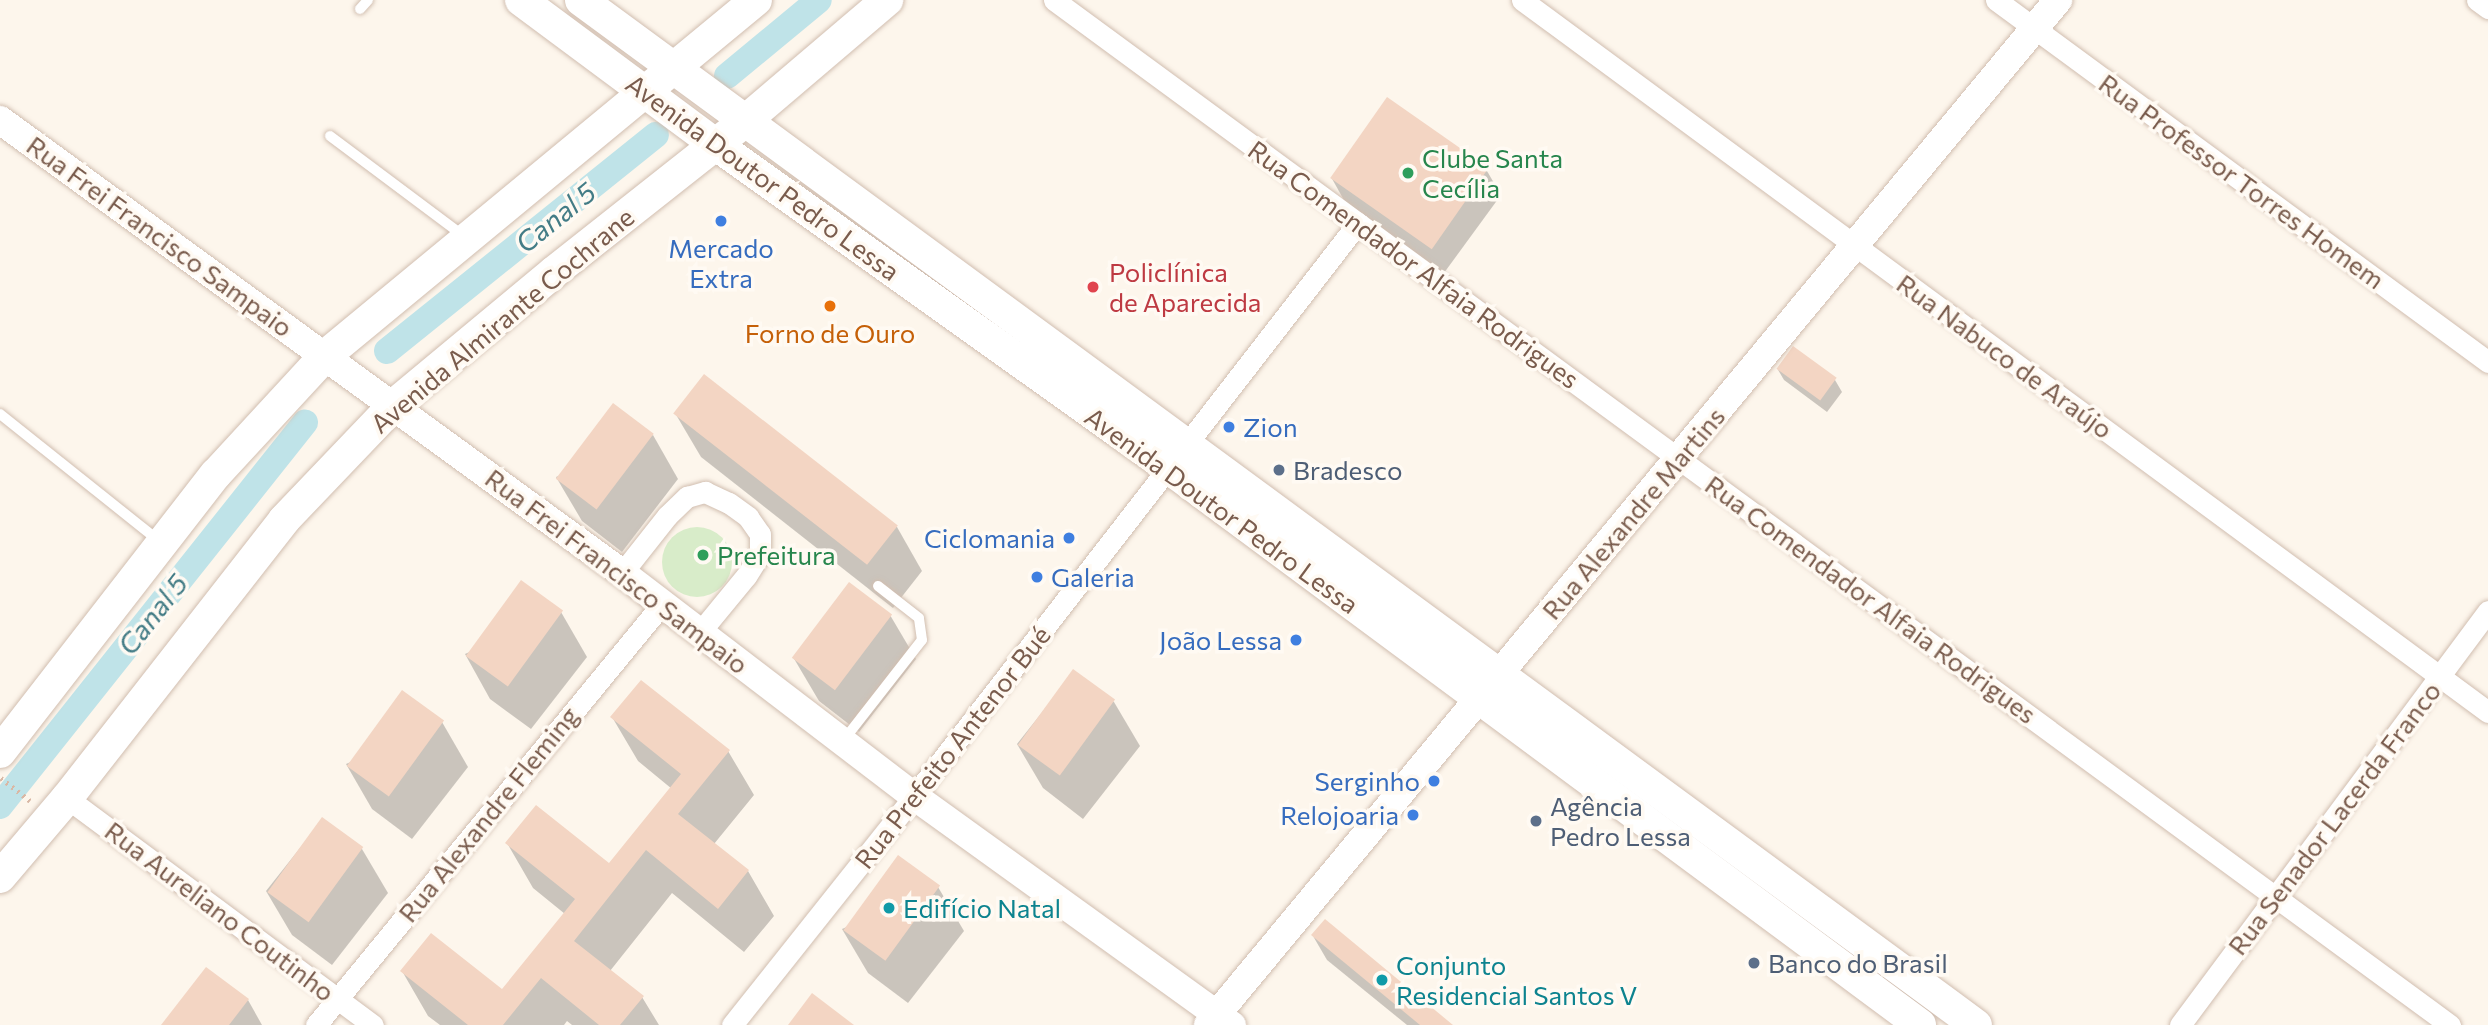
<!DOCTYPE html>
<meta charset="utf-8">
<style>
body{margin:0}
#map{position:relative;width:2488px;height:1025px;overflow:hidden;background:#fdf6ec;font-family:Commissioner,sans-serif}
div>[style]{position:absolute}
.green>*{inset:0;background:#d8ecc9}
.round{border-radius:50%}
.shadow>*{inset:0;background:#0003}
.canal>*{height:26px;margin:-13px;padding:0 13px;transform-origin:13px;border-radius:13px;background:#bfe3e8}
.building>*{inset:0;background:#f3d5c3;transform-origin:0 0}
.path>*{height:4.5px;margin-top:-2.25px;transform-origin:0;background:repeating-linear-gradient(90deg,#d9b8a5 0 2px,transparent 0 7px)}
.roads{filter:drop-shadow(0 0 2px #d1beb0) drop-shadow(0 0 2px #d1beb0)}
.service>*{height:10px;margin:-5px;padding:0 5px;transform-origin:5px;border-radius:5px;background:#fff}
.minor>*{height:21px;margin:-10.5px;padding:0 10.5px;transform-origin:10.5px;border-radius:10.5px;background:#fff}
.tertiary>*{height:28px;margin:-14px;padding:0 14px;transform-origin:14px;border-radius:14px;background:#fff}
.secondary>*{height:32px;margin:-16px;padding:0 16px;transform-origin:16px;border-radius:16px;background:#fff}
.dots>*{width:19px;height:19px;translate:-50% -50%;box-sizing:border-box;border:4px solid #fffaf3;border-radius:50%}
span{translate:-50% -50%;white-space:nowrap;text-align:center;line-height:1.15;-webkit-text-stroke:7px #fffaf3;paint-order:stroke}
.leisure-label{font-size:26px;color:#27864d}
.left{translate:0 -50%;text-align:left}
.street-label{font-size:26px;color:#7a5c4d}
.shop-label{font-size:26px;color:#366cbe}
.right{translate:-100% -50%;text-align:right}
.health-label{font-size:26px;color:#be3a42}
.food-label{font-size:26px;color:#c56008}
.service-label{font-size:26px;color:#4e5e75}
.culture-label{font-size:26px;color:#0d838f}
.water-label{font-size:28px;color:#437c86;font-style:italic}
</style>
<div id="map">
<div class="green">
<i class="round" style="left:662px;top:527px;width:70px;height:70px"></i>
</div>
<div class="shadow">
<i style="clip-path:polygon(1487px 171px,1501px 195px,1444px 273px,1345px 202px,1331px 177px)"></i>
<i style="clip-path:polygon(1777px 368px,1835px 380px,1842px 392px,1827px 412px,1784px 380px)"></i>
<i style="clip-path:polygon(675px 413px,897px 527px,922px 571px,893px 608px,701px 457px)"></i>
<i style="clip-path:polygon(653px 435px,678px 479px,622px 552px,582px 521px,556px 477px)"></i>
<i style="clip-path:polygon(561px 612px,587px 657px,531px 729px,490px 699px,465px 654px)"></i>
<i style="clip-path:polygon(890px 615px,916px 659px,859px 732px,819px 701px,793px 657px)"></i>
<i style="clip-path:polygon(1074px 672px,1114px 702px,1140px 746px,1083px 819px,1043px 788px,1017px 744px)"></i>
<i style="clip-path:polygon(612px 717px,728px 751px,754px 795px,714px 844px,748px 871px,774px 916px,744px 952px,672px 893px,610px 971px,642px 997px,659px 1025px,572px 1025px,567px 1021px,564px 1025px,440px 1025px,428px 1016px,402px 971px,503px 991px,565px 914px,533px 888px,507px 843px,610px 866px,672px 789px,638px 761px)"></i>
<i style="clip-path:polygon(442px 722px,468px 767px,412px 839px,372px 809px,346px 764px)"></i>
<i style="clip-path:polygon(323px 819px,362px 849px,388px 893px,332px 965px,292px 935px,266px 891px)"></i>
<i style="clip-path:polygon(938px 887px,964px 931px,908px 1003px,868px 973px,842px 929px)"></i>
<i style="clip-path:polygon(1313px 936px,1450px 1025px,1407px 1025px,1327px 960px)"></i>
<i style="clip-path:polygon(248px 1000px,262px 1025px,163px 1025px)"></i>
</div>
<div class="canal">
<i style="left:727px;top:76px;width:119px;rotate:-39.6deg"></i>
<i style="left:387px;top:351px;width:345px;rotate:-38.8deg"></i>
<i style="left:0;top:806px;width:490px;rotate:-51.5deg"></i>
</div>
<div class="building">
<i style="left:1387px;top:97px;width:124px;height:99px;rotate:35deg"></i>
<i style="left:1793px;top:346px;width:54px;height:28px;rotate:36deg"></i>
<i style="left:704px;top:374px;width:246px;height:50px;rotate:38deg"></i>
<i style="left:613px;top:403px;width:51px;height:95px;rotate:37deg"></i>
<i style="left:521px;top:580px;width:52px;height:94px;rotate:36deg"></i>
<i style="left:849px;top:582px;width:54px;height:95px;rotate:37deg"></i>
<i style="left:1073px;top:669px;width:52px;height:94px;rotate:36deg"></i>
<i style="clip-path:polygon(641px 680px,730px 750px,678px 814px,749px 870px,718px 909px,646px 850px,574px 941px,644px 996px,620px 1025px,599px 1025px,541px 978px,503px 1025px,468px 1025px,400px 971px,431px 933px,502px 989px,575px 899px,505px 843px,536px 805px,609px 863px,681px 774px,610px 717px)"></i>
<i style="left:402px;top:690px;width:52px;height:94px;rotate:36deg"></i>
<i style="left:322px;top:817px;width:51px;height:93px;rotate:36deg"></i>
<i style="left:898px;top:855px;width:52px;height:93px;rotate:36deg"></i>
<i style="clip-path:polygon(1325px 919px,1453px 1025px,1420px 1025px,1311px 935px)"></i>
<i style="clip-path:polygon(206px 967px,249px 999px,229px 1025px,161px 1025px)"></i>
<i style="clip-path:polygon(812px 993px,854px 1025px,788px 1025px)"></i>
</div>
<div class="path">
<i style="left:1px;top:778px;width:37px;rotate:38deg"></i>
</div>
<div class="roads">
<div class="service">
<i style="left:360px;top:9px;width:12px;rotate:-48deg"></i>
<i style="left:330px;top:136px;width:169px;rotate:36.8deg"></i>
<i style="left:0;top:414px;width:203px;rotate:38.6deg"></i>
<i style="left:843px;top:741px;width:128px;rotate:-52deg"></i>
<i style="left:922px;top:640px;width:22px;rotate:-98deg"></i>
<i style="left:919px;top:618px;width:52px;rotate:-142deg"></i>
</div>
<div class="minor">
<i style="left:1054px;top:0;width:1732px;rotate:36.29deg"></i>
<i style="left:1522px;top:0;width:1200px;rotate:36.39deg"></i>
<i style="left:1996px;top:0;width:611px;rotate:36.34deg"></i>
<i style="left:2477px;top:0;width:14px;rotate:36deg"></i>
<i style="left:622px;top:573px;width:73px;rotate:-51.7deg"></i>
<i style="left:667px;top:516px;width:28px;rotate:-44deg"></i>
<i style="left:687px;top:497px;width:19px;rotate:-16deg"></i>
<i style="left:705px;top:492px;width:26px;rotate:25deg"></i>
<i style="left:729px;top:503px;width:24px;rotate:36deg"></i>
<i style="left:748px;top:517px;width:21px;rotate:55deg"></i>
<i style="left:760px;top:534px;width:20px;rotate:90deg"></i>
<i style="left:760px;top:554px;width:26px;rotate:122deg"></i>
<i style="left:746px;top:576px;width:72px;rotate:129.4deg"></i>
<i style="left:67px;top:798px;width:381px;rotate:36.6deg"></i>
<i style="left:316px;top:1025px;width:545px;rotate:-50.58deg"></i>
<i style="left:732px;top:1025px;width:293px;rotate:-51.5deg"></i>
<i style="left:914px;top:796px;width:725px;rotate:-52.23deg"></i>
<i style="left:2180px;top:1025px;width:516px;rotate:-53.35deg"></i>
</div>
<div class="tertiary">
<i style="left:0;top:120px;width:769px;rotate:36.07deg"></i>
<i style="left:622px;top:573px;width:367px;rotate:37.4deg"></i>
<i style="left:914px;top:796px;width:392px;rotate:35.8deg"></i>
<i style="left:1208px;top:1025px;width:1332px;rotate:-50.33deg"></i>
</div>
<div class="secondary">
<i style="left:521px;top:0;width:242px;rotate:36.6deg"></i>
<i style="left:715px;top:144px;width:558px;rotate:35.51deg"></i>
<i style="left:1169px;top:468px;width:935px;rotate:36.56deg"></i>
<i style="left:581px;top:0;width:1731px;rotate:36.31deg"></i>
<i style="left:0;top:752px;width:352px;rotate:-52.2deg"></i>
<i style="left:216px;top:474px;width:161px;rotate:-47.3deg"></i>
<i style="left:325px;top:356px;width:559px;rotate:-39.56deg"></i>
<i style="left:0;top:877px;width:104px;rotate:-49.7deg"></i>
<i style="left:67px;top:798px;width:353px;rotate:-52deg"></i>
<i style="left:284px;top:520px;width:159px;rotate:-46.3deg"></i>
<i style="left:394px;top:405px;width:208px;rotate:-39.7deg"></i>
<i style="left:554px;top:272px;width:243px;rotate:-38.3deg"></i>
<i style="left:745px;top:121px;width:187px;rotate:-40.4deg"></i>
</div>
</div>
<div class="dots">
<i style="left:1408px;top:173px;background:#2e9e5b"></i>
<i style="left:721px;top:221px;background:#3f7fe0"></i>
<i style="left:1093px;top:287px;background:#e0444e"></i>
<i style="left:830px;top:306px;background:#e8710a"></i>
<i style="left:1229px;top:427px;background:#3f7fe0"></i>
<i style="left:1279px;top:470px;background:#5c6f8a"></i>
<i style="left:1069px;top:538px;background:#3f7fe0"></i>
<i style="left:703px;top:555px;background:#2e9e5b"></i>
<i style="left:1037px;top:577px;background:#3f7fe0"></i>
<i style="left:1296px;top:640px;background:#3f7fe0"></i>
<i style="left:1434px;top:781px;background:#3f7fe0"></i>
<i style="left:1413px;top:815px;background:#3f7fe0"></i>
<i style="left:1536px;top:821px;background:#5c6f8a"></i>
<i style="left:889px;top:908px;background:#0f9aa8"></i>
<i style="left:1754px;top:963px;background:#5c6f8a"></i>
<i style="left:1382px;top:980px;background:#0f9aa8"></i>
</div>
<div class="leisure-label">
<span class="left" style="left:1422px;top:173px">Clube Santa<br>Cecília</span>
<span class="left" style="left:717px;top:555px">Prefeitura</span>
</div>
<div class="street-label">
<span style="left:763px;top:177px;rotate:36deg">Avenida Doutor Pedro Lessa</span>
<span style="left:2242px;top:181px;rotate:36deg">Rua Professor Torres Homem</span>
<span style="left:160px;top:236px;rotate:36deg">Rua Frei Francisco Sampaio</span>
<span style="left:1414px;top:264px;rotate:36deg">Rua Comendador Alfaia Rodrigues</span>
<span style="left:502px;top:320px;rotate:-40deg">Avenida Almirante Cochrane</span>
<span style="left:2005px;top:356px;rotate:36deg">Rua Nabuco de Araújo</span>
<span style="left:1222px;top:510px;rotate:36deg">Avenida Doutor Pedro Lessa</span>
<span style="left:1633px;top:513px;rotate:-50deg">Rua Alexandre Martins</span>
<span style="left:617px;top:571px;rotate:37deg">Rua Frei Francisco Sampaio</span>
<span style="left:1871px;top:599px;rotate:36deg">Rua Comendador Alfaia Rodrigues</span>
<span style="left:952px;top:747px;rotate:-52deg">Rua Prefeito Antenor Bué</span>
<span style="left:488px;top:814px;rotate:-51deg">Rua Alexandre Fleming</span>
<span style="left:2334px;top:818px;rotate:-53deg">Rua Senador Lacerda Franco</span>
<span style="left:220px;top:911px;rotate:37deg">Rua Aureliano Coutinho</span>
</div>
<div class="shop-label">
<span style="left:721px;top:263px">Mercado<br>Extra</span>
<span class="left" style="left:1243px;top:427px">Zion</span>
<span class="right" style="left:1055px;top:538px">Ciclomania</span>
<span class="left" style="left:1051px;top:577px">Galeria</span>
<span class="right" style="left:1282px;top:640px">João Lessa</span>
<span class="right" style="left:1420px;top:781px">Serginho</span>
<span class="right" style="left:1399px;top:815px">Relojoaria</span>
</div>
<div class="health-label">
<span class="left" style="left:1109px;top:287px">Policlínica<br>de Aparecida</span>
</div>
<div class="food-label">
<span style="left:830px;top:333px">Forno de Ouro</span>
</div>
<div class="service-label">
<span class="left" style="left:1293px;top:470px">Bradesco</span>
<span class="left" style="left:1550px;top:821px">Agência<br>Pedro Lessa</span>
<span class="left" style="left:1768px;top:963px">Banco do Brasil</span>
</div>
<div class="culture-label">
<span class="left" style="left:903px;top:908px">Edifício Natal</span>
<span class="left" style="left:1396px;top:980px">Conjunto<br>Residencial Santos V</span>
</div>
<div class="water-label">
<span style="left:555px;top:217px;rotate:-39deg">Canal 5</span>
<span style="left:152px;top:614px;rotate:-52deg">Canal 5</span>
</div>
</div>
